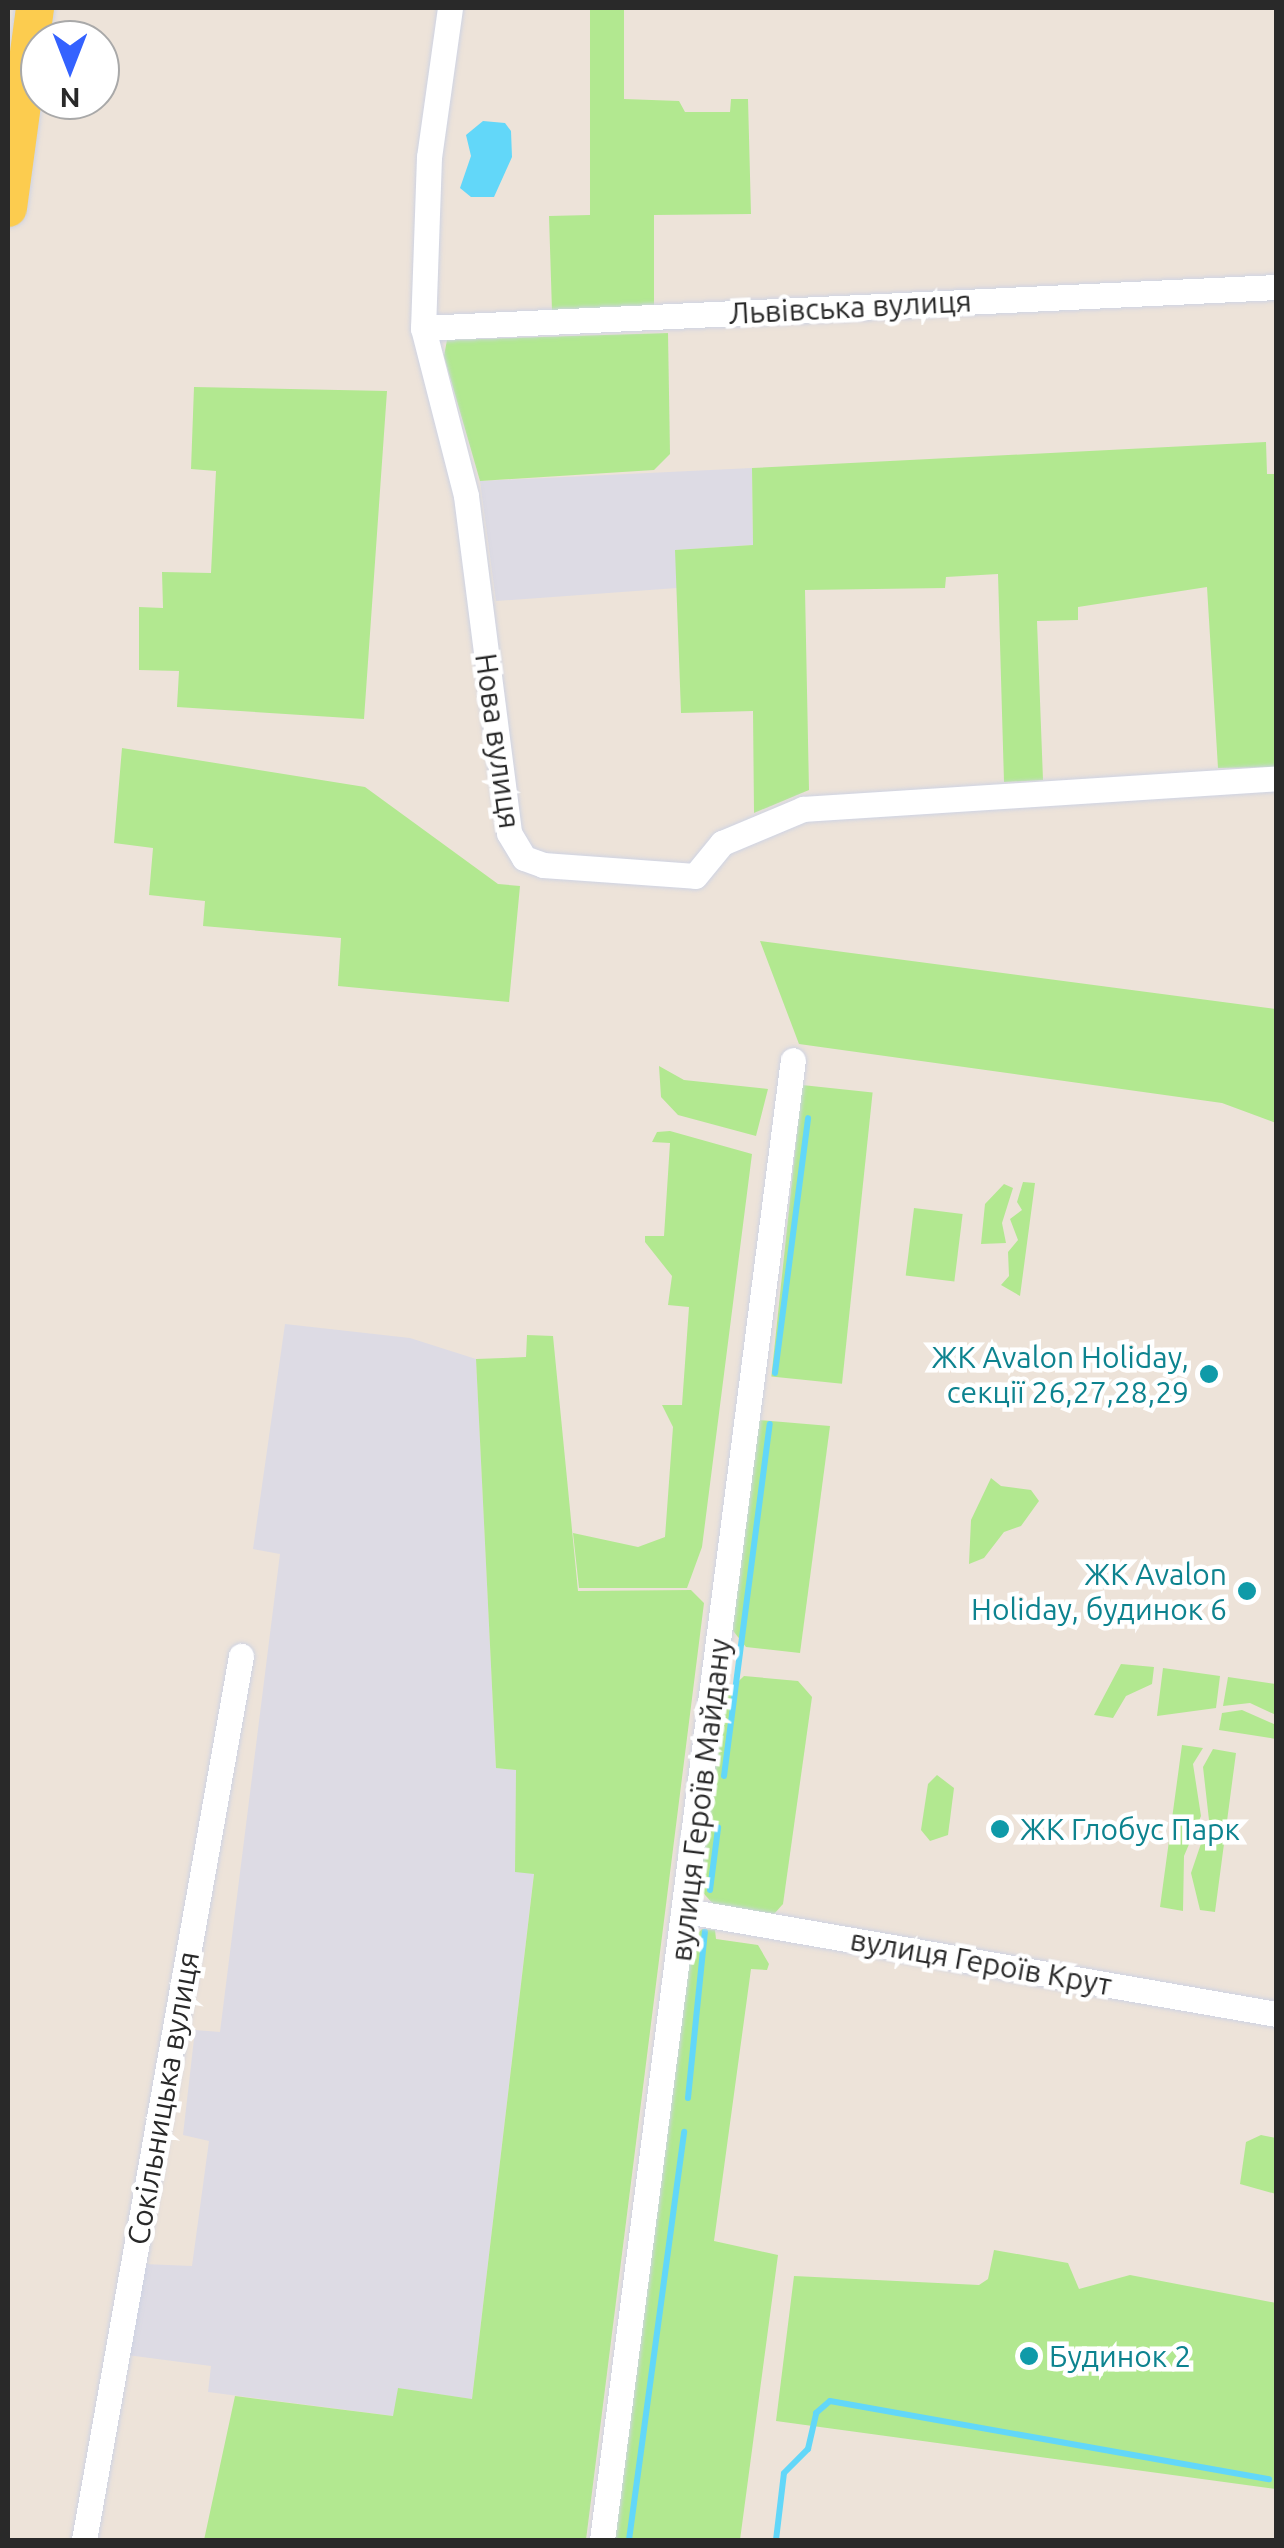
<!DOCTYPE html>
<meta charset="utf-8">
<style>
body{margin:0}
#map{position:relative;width:1284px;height:2548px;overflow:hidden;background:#ede3d9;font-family:Ubuntu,sans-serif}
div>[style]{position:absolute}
.industrial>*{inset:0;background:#dddbe4}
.green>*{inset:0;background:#b2e890;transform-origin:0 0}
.water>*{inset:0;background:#62d7f9}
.stream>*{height:6px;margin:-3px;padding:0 3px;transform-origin:3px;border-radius:3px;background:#62d7f9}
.roads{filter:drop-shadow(0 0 2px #ced3e3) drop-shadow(0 0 2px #ced3e3)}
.street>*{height:25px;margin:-12.5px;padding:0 12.5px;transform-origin:12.5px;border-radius:12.5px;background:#fff}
.primary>*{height:38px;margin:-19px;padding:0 19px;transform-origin:19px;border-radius:19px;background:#fccc4f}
.dots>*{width:28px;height:28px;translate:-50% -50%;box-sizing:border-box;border:5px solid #fff;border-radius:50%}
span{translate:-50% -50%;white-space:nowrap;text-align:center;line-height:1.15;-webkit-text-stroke:9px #fff;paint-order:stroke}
.street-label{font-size:30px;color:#292929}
.culture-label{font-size:30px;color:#0d838f}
.right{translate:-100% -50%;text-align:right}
.left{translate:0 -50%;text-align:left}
.frame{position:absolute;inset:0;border:10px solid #292929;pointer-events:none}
.north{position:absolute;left:20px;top:20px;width:100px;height:100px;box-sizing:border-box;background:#fff;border:2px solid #a9a9a9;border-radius:50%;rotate:180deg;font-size:28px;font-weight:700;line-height:40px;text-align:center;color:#292929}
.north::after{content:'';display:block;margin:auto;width:35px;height:45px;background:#3462ff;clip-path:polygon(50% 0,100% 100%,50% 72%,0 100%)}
</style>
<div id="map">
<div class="industrial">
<i style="clip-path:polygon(752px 468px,753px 545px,676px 550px,677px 588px,496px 601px,480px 481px)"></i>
<i style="clip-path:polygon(285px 1324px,410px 1338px,476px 1359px,496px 1768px,516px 1770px,515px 1871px,534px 1873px,472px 2399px,399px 2389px,394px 2416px,208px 2392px,211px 2366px,127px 2355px,143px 2264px,192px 2266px,209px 2141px,183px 2135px,195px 2030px,220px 2032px,280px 1554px,253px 1549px)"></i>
</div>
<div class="green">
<i style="clip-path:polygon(590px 8px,624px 8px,624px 99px,679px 101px,685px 112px,730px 112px,731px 99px,748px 99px,751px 214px,654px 215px,654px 306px,552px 311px,549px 216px,590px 215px)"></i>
<i style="clip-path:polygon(668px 333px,670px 454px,654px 470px,480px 481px,444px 356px,447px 340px)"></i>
<i style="clip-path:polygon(194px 387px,387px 391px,364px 719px,177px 707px,179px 671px,139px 670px,139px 607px,163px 608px,162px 572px,211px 573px,216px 471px,191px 469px)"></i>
<i style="clip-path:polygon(1266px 442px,1267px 474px,1276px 474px,1276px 767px,1218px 768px,1207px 587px,1078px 607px,1078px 620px,1037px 621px,1043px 780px,1004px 782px,998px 574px,946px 577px,945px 588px,805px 590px,809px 790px,754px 813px,753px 711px,681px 713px,675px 550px,753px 545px,752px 468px)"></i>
<i style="clip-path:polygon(122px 748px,365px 787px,498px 884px,520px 886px,509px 1002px,338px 986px,341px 938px,203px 926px,205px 901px,149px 895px,153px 848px,114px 843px)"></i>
<i style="clip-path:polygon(760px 941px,1276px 1009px,1276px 1123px,1222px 1103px,799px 1044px)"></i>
<i style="clip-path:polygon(659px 1066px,684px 1080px,768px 1089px,756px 1136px,678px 1115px,661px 1097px)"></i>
<i style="left:802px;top:1085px;width:71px;height:293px;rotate:6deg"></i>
<i style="clip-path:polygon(670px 1131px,752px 1154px,702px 1547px,687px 1588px,579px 1588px,573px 1533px,638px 1547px,665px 1537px,673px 1427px,662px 1405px,682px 1405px,689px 1307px,668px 1305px,672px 1276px,645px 1242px,645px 1236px,664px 1236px,670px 1143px,652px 1142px,657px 1132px)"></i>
<i style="clip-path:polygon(1023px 1182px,1035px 1183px,1020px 1296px,1001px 1285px,1009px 1276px,1008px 1252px,1018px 1240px,1010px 1219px,1022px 1210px,1017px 1202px)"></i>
<i style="clip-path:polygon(1004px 1184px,1013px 1188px,1002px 1223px,1006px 1243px,981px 1244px,985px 1204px)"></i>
<i style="left:914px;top:1208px;width:49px;height:68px;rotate:7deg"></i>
<i style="clip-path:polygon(527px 1335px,553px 1336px,578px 1591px,691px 1590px,704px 1603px,586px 2540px,204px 2540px,235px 2396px,393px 2416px,398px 2388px,472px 2399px,534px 1874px,515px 1872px,516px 1770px,496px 1768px,476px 1359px,526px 1357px)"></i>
<i style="clip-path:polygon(759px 1420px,830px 1426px,800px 1653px,746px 1647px,730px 1627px)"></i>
<i style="clip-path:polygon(991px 1478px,1001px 1486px,1031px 1490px,1039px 1501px,1021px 1526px,1004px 1532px,984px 1558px,969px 1564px,971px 1520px)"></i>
<i style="clip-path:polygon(1121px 1664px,1154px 1667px,1152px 1684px,1126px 1696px,1113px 1718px,1094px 1715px)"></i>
<i style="clip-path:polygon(1163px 1668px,1220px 1676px,1216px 1708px,1157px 1716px)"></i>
<i style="clip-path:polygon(744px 1676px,798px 1681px,812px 1697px,783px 1904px,774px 1914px,713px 1904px,699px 1888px,721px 1698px)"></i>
<i style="clip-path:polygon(1228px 1677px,1276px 1684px,1276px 1715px,1250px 1703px,1223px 1706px)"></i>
<i style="clip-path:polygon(1242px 1710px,1276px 1725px,1276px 1739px,1219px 1730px,1222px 1713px)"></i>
<i style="clip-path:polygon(1182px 1745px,1203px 1748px,1193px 1764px,1201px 1816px,1184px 1856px,1183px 1911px,1160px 1907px)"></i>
<i style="clip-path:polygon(1213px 1749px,1236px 1753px,1215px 1912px,1200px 1910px,1191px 1873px,1209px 1820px,1203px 1767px)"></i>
<i style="clip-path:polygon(937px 1775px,954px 1788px,948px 1835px,930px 1841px,921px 1830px,928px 1784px)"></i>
<i style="clip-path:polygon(702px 1929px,715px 1930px,716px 1939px,758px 1945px,769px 1964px,767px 1970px,751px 1969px,714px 2241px,778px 2255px,740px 2540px,614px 2540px,689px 1942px)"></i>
<i style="clip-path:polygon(1261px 2135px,1276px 2138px,1276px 2194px,1240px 2184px,1246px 2142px)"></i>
<i style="clip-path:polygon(994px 2250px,1068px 2263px,1079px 2289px,1130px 2275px,1276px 2303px,1276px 2489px,776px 2421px,794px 2276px,979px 2285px,988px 2279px)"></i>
</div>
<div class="water">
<i style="clip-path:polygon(483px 121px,505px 123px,511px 131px,512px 157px,494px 197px,471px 197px,460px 188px,471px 156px,466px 135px)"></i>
</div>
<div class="stream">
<i style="left:775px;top:1373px;width:257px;rotate:-82.6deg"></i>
<i style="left:724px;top:1776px;width:355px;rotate:-82.6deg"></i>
<i style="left:710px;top:1890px;width:63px;rotate:-82.6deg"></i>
<i style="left:688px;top:2098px;width:167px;rotate:-84.2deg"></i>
<i style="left:629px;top:2540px;width:412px;rotate:-82.3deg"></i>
<i style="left:776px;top:2540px;width:67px;rotate:-83.2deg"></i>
<i style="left:784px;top:2473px;width:34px;rotate:-45deg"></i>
<i style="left:808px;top:2449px;width:37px;rotate:-77deg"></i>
<i style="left:816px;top:2413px;width:18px;rotate:-41deg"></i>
<i style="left:830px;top:2401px;width:446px;rotate:10.1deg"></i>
</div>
<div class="roads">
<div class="street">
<i style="left:450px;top:8px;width:150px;rotate:98deg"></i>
<i style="left:429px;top:157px;width:171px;rotate:92deg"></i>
<i style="left:423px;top:328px;width:173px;rotate:75.6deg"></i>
<i style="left:466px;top:496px;width:340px;rotate:82.7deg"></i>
<i style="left:509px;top:833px;width:29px;rotate:59deg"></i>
<i style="left:524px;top:858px;width:20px;rotate:20deg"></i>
<i style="left:543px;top:865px;width:152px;rotate:4.1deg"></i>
<i style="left:695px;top:876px;width:43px;rotate:-50.7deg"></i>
<i style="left:722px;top:843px;width:88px;rotate:-22.8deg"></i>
<i style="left:803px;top:809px;width:474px;rotate:-3.7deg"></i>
<i style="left:423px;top:328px;width:854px;rotate:-2.75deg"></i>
<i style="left:686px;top:1911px;width:599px;rotate:9.9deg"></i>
<i style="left:84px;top:2540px;width:898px;rotate:-79.93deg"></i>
<i style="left:602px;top:2540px;width:1492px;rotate:-82.65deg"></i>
</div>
<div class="primary">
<i style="left:8px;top:208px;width:202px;rotate:-82.3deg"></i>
</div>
</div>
<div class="dots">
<i style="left:1209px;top:1374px;background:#0f9aa8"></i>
<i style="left:1247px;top:1591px;background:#0f9aa8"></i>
<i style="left:1000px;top:1829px;background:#0f9aa8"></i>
<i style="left:1029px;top:2356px;background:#0f9aa8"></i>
</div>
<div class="street-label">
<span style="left:850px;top:307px;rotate:-3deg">Львівська вулиця</span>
<span style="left:498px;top:741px;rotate:82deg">Нова вулиця</span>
<span style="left:700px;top:1800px;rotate:-83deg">вулиця Героїв Майдану</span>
<span style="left:981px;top:1962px;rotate:10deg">вулиця Героїв Крут</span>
<span style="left:163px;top:2098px;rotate:-80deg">Сокільницька вулиця</span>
</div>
<div class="culture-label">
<span class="right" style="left:1189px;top:1374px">ЖК Avalon Holiday,<br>секції 26,27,28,29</span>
<span class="right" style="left:1227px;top:1591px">ЖК Avalon<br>Holiday, будинок 6</span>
<span class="left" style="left:1020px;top:1829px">ЖК Глобус Парк</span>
<span class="left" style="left:1049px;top:2356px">Будинок 2</span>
</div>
<div class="frame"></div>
<div class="north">N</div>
</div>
